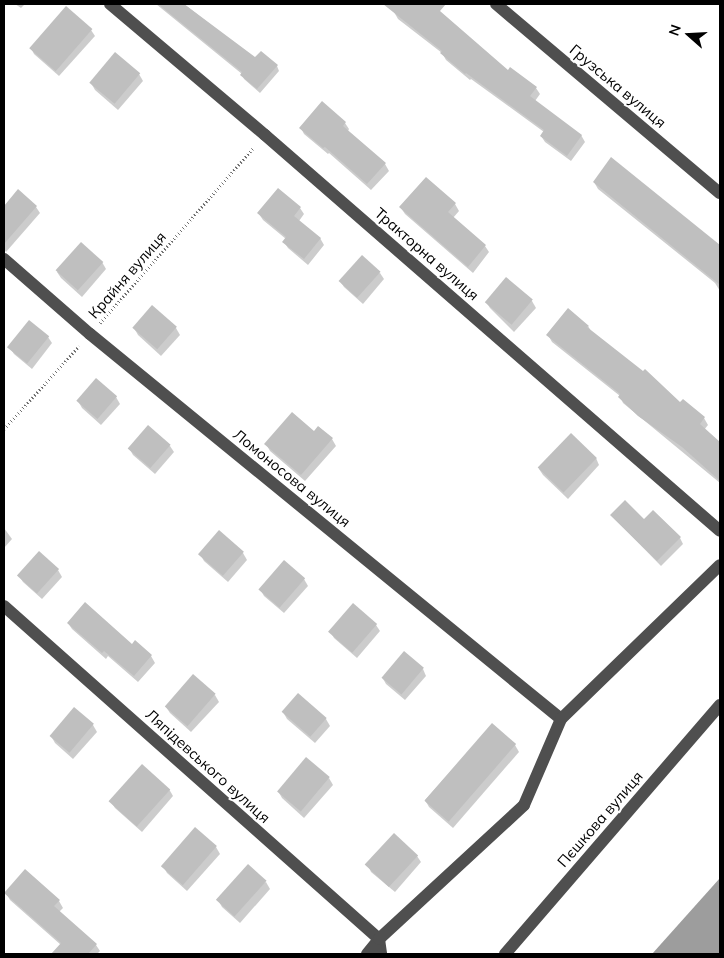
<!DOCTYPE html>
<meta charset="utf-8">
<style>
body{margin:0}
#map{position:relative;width:724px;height:958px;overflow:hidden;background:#fff;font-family:Mulish,sans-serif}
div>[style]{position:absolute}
.water>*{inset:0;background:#9d9d9d}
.shadow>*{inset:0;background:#0003}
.building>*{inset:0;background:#bfbfbf;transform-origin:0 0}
.path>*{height:3px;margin-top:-1.5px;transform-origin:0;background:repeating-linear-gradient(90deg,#717171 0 1px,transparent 0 3.5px)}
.minor>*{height:12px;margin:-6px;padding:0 6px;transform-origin:6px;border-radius:6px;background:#4f4f4f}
span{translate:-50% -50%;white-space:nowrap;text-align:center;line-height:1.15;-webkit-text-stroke:4px #fff;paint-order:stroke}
.street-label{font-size:15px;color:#000}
.frame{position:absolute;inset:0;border:5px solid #000;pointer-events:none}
.north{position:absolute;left:664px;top:10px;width:50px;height:50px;-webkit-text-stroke:4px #fff;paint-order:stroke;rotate:289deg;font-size:14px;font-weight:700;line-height:20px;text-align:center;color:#000}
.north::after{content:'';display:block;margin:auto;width:18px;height:22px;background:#000;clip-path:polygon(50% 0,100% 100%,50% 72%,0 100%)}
</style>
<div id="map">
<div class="water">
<i style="clip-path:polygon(720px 878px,720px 954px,652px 954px)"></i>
</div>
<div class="shadow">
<i style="clip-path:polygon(15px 4px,25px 4px,21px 8px)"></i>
<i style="clip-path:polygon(156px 4px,184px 4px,255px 59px,277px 66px,279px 71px,260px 93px,244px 79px,242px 74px)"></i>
<i style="clip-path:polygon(401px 4px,429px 4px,508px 72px,536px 88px,540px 94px,535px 101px,581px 135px,585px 142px,571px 161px,545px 142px,541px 136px,544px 132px,471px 79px,470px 80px,446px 60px,442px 53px,398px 19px,394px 12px)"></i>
<i style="clip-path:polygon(91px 30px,95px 36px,59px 76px,34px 54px,31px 48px)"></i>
<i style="clip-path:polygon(139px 74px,143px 81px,118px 110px,95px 90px,91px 83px)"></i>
<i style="clip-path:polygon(345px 123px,349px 129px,348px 131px,385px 164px,389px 171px,371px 190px,329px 153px,328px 154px,304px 134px,301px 128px)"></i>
<i style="clip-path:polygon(612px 159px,720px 246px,720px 291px,715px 283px,598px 189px,594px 182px)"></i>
<i style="clip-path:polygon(18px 191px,36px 207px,40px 213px,6px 252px,4px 249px,4px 208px)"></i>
<i style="clip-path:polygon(455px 204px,459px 211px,453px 218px,485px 246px,489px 252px,473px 273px,405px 214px,401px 208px)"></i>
<i style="clip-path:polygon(300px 208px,304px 214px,299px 221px,320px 238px,324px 245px,308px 265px,288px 248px,284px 242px,286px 239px,263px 220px,259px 214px)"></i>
<i style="clip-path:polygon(102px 262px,106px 269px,82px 297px,61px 278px,57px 272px)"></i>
<i style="clip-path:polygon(380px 273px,384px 279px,363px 304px,344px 287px,340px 281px)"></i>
<i style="clip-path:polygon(506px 279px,532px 301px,536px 308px,514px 332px,490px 308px,486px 302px)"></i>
<i style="clip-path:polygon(588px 326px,591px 331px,680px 404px,704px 418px,708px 425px,704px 430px,720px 444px,720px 483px,623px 403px,620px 396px,552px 342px,548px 335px)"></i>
<i style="clip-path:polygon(134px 328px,176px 328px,180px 335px,161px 356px,138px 335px)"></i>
<i style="clip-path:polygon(48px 337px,52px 343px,32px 369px,14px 354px,10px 348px)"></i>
<i style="clip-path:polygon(116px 397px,120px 404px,101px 425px,82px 408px,78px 401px)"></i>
<i style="clip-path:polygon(319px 427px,332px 439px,336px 446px,305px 481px,270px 451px,266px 444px,314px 433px)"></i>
<i style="clip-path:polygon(170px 446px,174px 452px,155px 474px,133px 455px,129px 448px)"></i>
<i style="clip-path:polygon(596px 458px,599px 465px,568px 499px,543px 475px,539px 469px)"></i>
<i style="clip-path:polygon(611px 515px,644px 521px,680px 538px,683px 544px,661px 566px)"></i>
<i style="clip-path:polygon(4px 528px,12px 539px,4px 548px)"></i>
<i style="clip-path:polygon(243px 553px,247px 560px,228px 582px,204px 561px,200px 554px)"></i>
<i style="clip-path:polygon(284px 562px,304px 579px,308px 586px,284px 613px,264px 596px,260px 589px)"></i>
<i style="clip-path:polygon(58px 570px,62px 577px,42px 599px,23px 582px,19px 576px)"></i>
<i style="clip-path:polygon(68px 623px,132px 646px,135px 642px,151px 656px,155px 663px,138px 682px,108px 656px,106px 659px,72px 629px)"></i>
<i style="clip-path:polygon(376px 625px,380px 631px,357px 658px,334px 638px,330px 631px)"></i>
<i style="clip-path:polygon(423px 669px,426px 676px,405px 700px,386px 684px,382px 677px)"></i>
<i style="clip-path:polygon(215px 695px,219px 702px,191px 732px,170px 713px,166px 707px)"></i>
<i style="clip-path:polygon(298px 695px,326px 719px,330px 726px,315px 743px,287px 719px,283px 712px)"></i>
<i style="clip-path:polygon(75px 709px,93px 725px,97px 732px,73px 759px,55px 743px,51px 736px)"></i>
<i style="clip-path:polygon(492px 725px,515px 745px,519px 752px,453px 828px,429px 807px,425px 800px)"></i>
<i style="clip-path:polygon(329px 778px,333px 785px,304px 818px,282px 798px,278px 791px)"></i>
<i style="clip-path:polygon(169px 789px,173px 796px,142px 832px,115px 808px,111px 802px)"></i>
<i style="clip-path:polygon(195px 829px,216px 847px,220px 854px,187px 891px,167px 873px,163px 866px)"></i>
<i style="clip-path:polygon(417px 856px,421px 862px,395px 892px,371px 872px,368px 865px)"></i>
<i style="clip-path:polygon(266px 882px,270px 889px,240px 923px,222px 907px,218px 900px)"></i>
<i style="clip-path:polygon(6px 893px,59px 901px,63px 908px,59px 912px,96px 945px,100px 951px,97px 954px,55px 954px,61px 945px,10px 900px)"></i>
</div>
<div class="building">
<i style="clip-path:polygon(158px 4px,184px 4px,255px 57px,261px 51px,278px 65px,257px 89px,240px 75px,242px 72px)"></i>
<i style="clip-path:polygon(383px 4px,446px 4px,440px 11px,508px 70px,510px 67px,537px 87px,530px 96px,582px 135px,567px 156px,540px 136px,544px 130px,466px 73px,465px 74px,440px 53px,442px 51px)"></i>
<i style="left:66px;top:6px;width:35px;height:56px;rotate:41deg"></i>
<i style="left:115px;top:52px;width:33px;height:40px;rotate:40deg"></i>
<i style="clip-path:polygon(322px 101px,346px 122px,343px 126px,386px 163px,367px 184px,325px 147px,323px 148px,299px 128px)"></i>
<i style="clip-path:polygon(611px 157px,720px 245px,720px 285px,593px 182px)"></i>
<i style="clip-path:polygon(426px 177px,456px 203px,448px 212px,486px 245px,468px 267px,399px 207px)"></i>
<i style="clip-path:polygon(278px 188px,301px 207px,294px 216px,321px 238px,304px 259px,282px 242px,286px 237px,257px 213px)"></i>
<i style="clip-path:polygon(18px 189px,37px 206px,4px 244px,4px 206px)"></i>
<i style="left:81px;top:242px;width:30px;height:38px;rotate:42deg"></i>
<i style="left:362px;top:255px;width:25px;height:35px;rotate:42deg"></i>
<i style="left:506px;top:277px;width:35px;height:33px;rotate:40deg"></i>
<i style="left:152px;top:305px;width:33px;height:30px;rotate:41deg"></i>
<i style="clip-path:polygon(568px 308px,589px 326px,587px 327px,643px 371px,645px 369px,680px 402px,683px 399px,705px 417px,700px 424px,720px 442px,720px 481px,682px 447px,638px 416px,618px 397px,620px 394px,546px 335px)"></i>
<i style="left:29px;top:320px;width:26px;height:35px;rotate:39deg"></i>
<i style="left:96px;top:378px;width:28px;height:30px;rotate:41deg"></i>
<i style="clip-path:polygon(292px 412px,314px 431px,318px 426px,333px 438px,301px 475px,264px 444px)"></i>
<i style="left:148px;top:425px;width:30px;height:31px;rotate:41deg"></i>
<i style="left:571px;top:433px;width:36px;height:48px;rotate:44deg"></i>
<i style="clip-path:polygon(625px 500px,644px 519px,653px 510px,681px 537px,657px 561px,610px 515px)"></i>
<i style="left:219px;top:530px;width:33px;height:32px;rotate:41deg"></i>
<i style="left:39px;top:551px;width:27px;height:33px;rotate:42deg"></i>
<i style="left:284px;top:560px;width:28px;height:39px;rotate:41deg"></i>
<i style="clip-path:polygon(85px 602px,132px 644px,135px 640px,152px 655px,134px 676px,104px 651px,102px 653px,67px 623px)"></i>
<i style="left:353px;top:603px;width:32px;height:38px;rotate:41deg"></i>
<i style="left:404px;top:651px;width:26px;height:35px;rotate:40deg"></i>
<i style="left:193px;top:674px;width:30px;height:43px;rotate:41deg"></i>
<i style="left:298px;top:693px;width:38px;height:25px;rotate:41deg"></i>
<i style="left:74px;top:707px;width:26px;height:38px;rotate:40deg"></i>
<i style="left:492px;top:723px;width:32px;height:103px;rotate:41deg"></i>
<i style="left:306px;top:757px;width:31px;height:45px;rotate:40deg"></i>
<i style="left:142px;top:764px;width:38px;height:50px;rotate:42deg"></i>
<i style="left:195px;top:827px;width:29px;height:52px;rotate:41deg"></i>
<i style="left:394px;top:833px;width:33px;height:43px;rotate:43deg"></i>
<i style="left:248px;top:864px;width:25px;height:48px;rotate:42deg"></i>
<i style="clip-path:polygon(25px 869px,60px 900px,54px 906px,97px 944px,88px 954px,51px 954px,61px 943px,4px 893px)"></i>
</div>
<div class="path">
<i style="left:100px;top:323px;width:234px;rotate:-48.8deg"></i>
<i style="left:4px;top:429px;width:112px;rotate:-47.9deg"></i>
</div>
<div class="minor">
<i style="left:110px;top:4px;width:203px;rotate:40.2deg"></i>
<i style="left:265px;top:135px;width:603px;rotate:41.03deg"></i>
<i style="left:496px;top:4px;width:293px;rotate:40.2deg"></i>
<i style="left:4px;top:259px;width:114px;rotate:41.1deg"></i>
<i style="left:90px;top:334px;width:608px;rotate:39.26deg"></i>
<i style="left:4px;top:606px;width:502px;rotate:41.61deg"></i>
<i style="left:379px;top:939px;width:15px;rotate:82deg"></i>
<i style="left:367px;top:954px;width:19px;rotate:-51deg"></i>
<i style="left:379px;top:939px;width:197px;rotate:-42.7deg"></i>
<i style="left:524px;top:805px;width:94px;rotate:-66.7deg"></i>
<i style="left:561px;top:719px;width:221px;rotate:-44.1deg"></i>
<i style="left:505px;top:954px;width:329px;rotate:-49.2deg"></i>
</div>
<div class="street-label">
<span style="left:618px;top:86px;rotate:40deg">Грузська вулиця</span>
<span style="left:427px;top:254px;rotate:41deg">Тракторна вулиця</span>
<span style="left:127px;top:275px;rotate:-49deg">Крайня вулиця</span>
<span style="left:292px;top:478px;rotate:39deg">Ломоносова вулиця</span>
<span style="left:208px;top:766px;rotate:42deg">Ляпідевського вулиця</span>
<span style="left:600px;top:819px;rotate:-49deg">Пєшкова вулиця</span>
</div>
<div class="frame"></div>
<div class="north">N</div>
</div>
